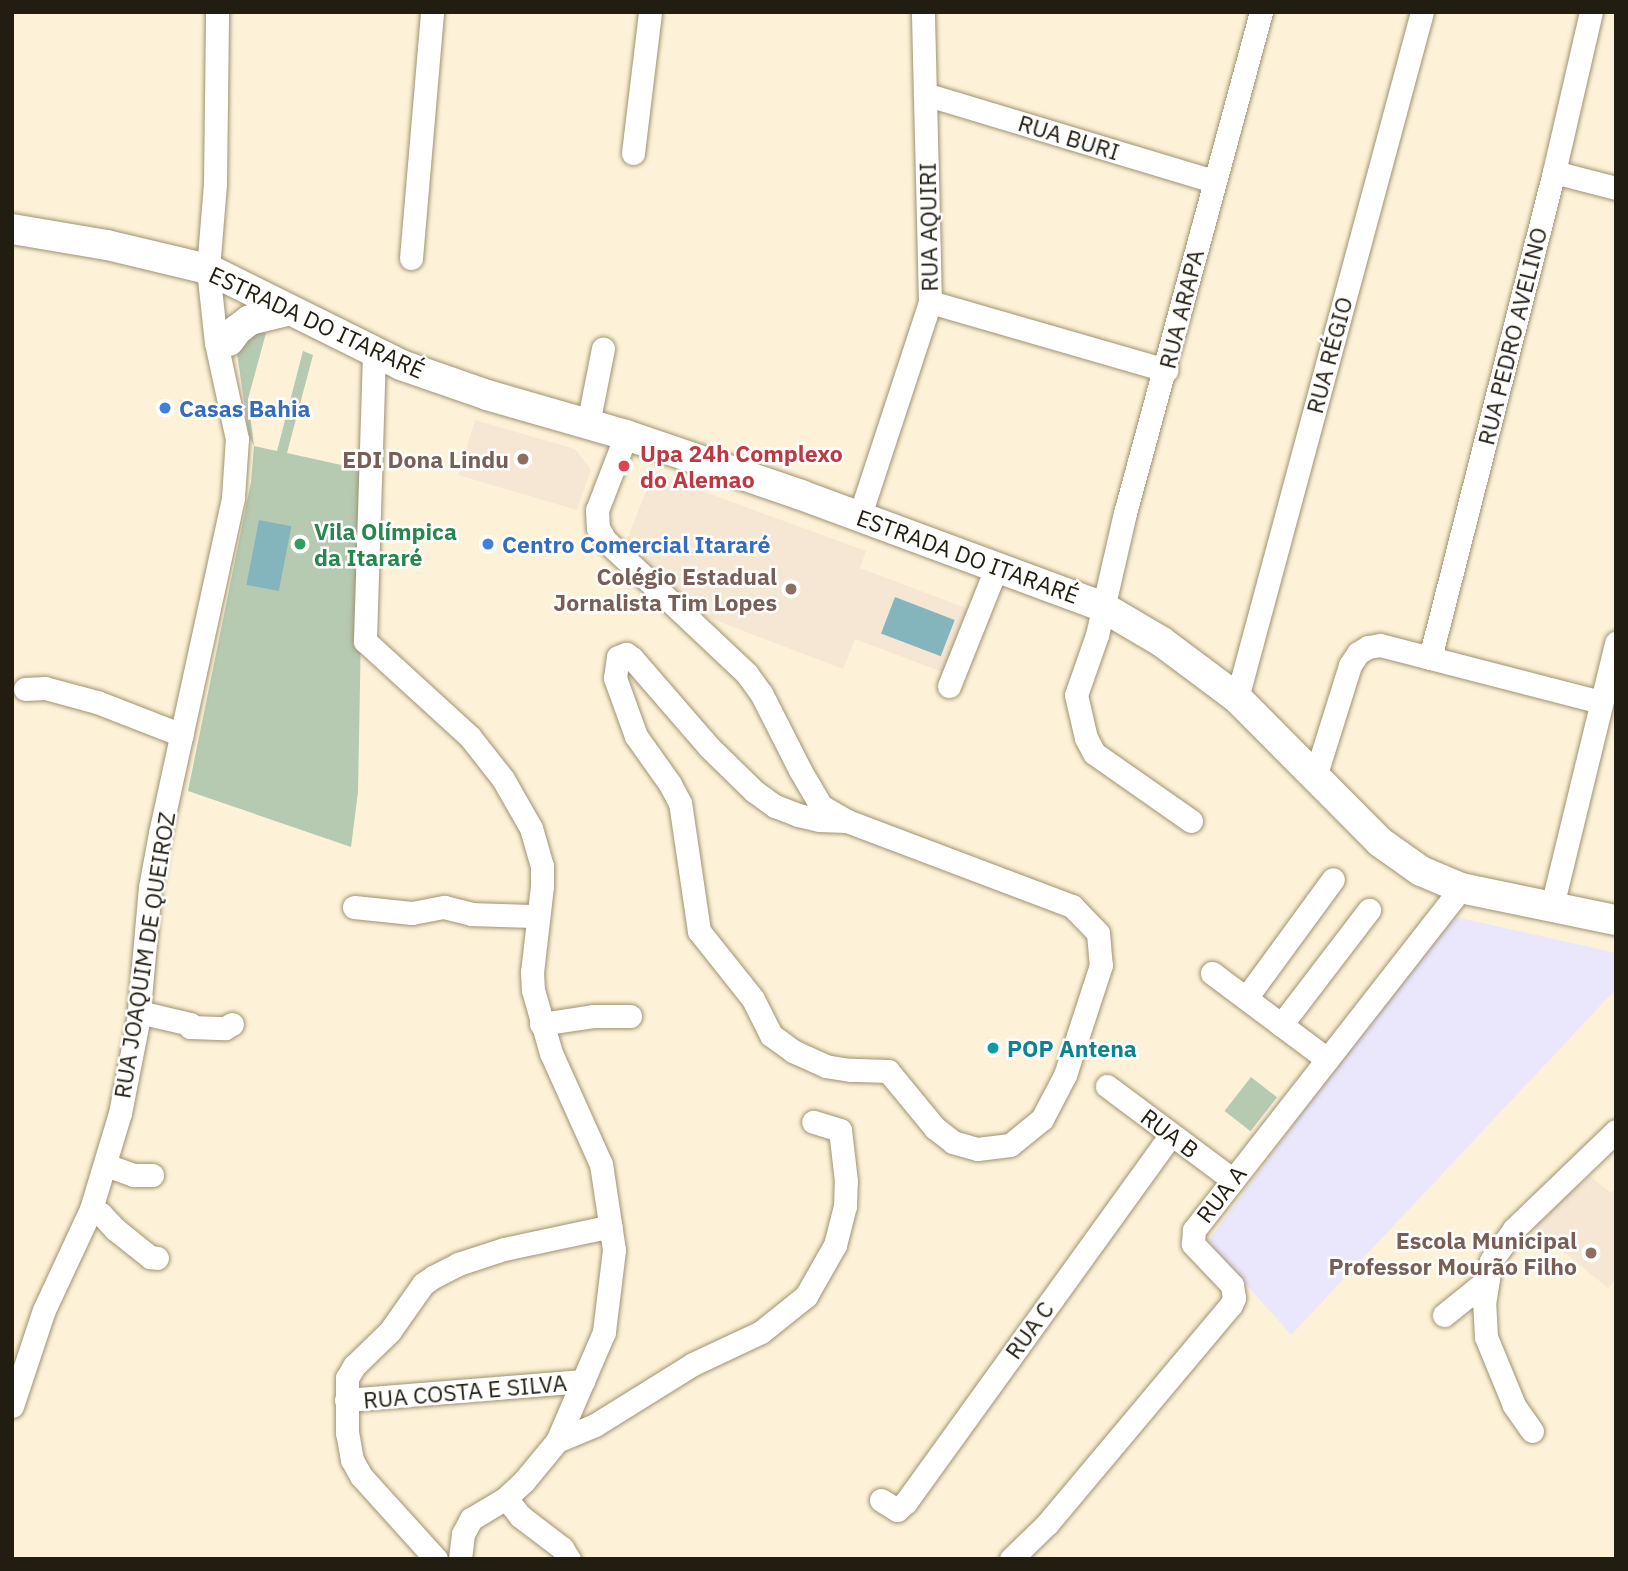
<!DOCTYPE html>
<meta charset="utf-8">
<style>
body{margin:0}
#map{position:relative;width:1628px;height:1571px;overflow:hidden;background:#fdf2d7;font-family:"IBM Plex Sans",sans-serif}
div>[style]{position:absolute}
.industrial>*{inset:0;background:#eae6fc}
.education>*{inset:0;background:#f5e7d4}
.green>*{inset:0;background:#b6c9b1;transform-origin:0 0}
.water>*{inset:0;background:#84b5bd;transform-origin:0 0}
.roads{filter:drop-shadow(0 0 2px #9f9273) drop-shadow(0 0 2px #9f9273)}
.minor>*{height:23px;margin:-11.5px;padding:0 11.5px;transform-origin:11.5px;border-radius:11.5px;background:#fff}
.major>*{height:30px;margin:-15px;padding:0 15px;transform-origin:15px;border-radius:15px;background:#fff}
.dots>*{width:19px;height:19px;translate:-50% -50%;box-sizing:border-box;border:4px solid #fff;border-radius:50%}
span{translate:-50% -50%;white-space:nowrap;text-align:center;line-height:1.15;-webkit-text-stroke:5px #fff;paint-order:stroke}
.street-label{font-size:23px;color:#221d11}
.shop-label{font-size:23px;color:#366cbe;font-weight:700}
.left{translate:0 -50%;text-align:left}
.health-label{font-size:23px;color:#be3a42;font-weight:700}
.education-label{font-size:23px;color:#785e54;font-weight:700}
.right{translate:-100% -50%;text-align:right}
.leisure-label{font-size:23px;color:#27864d;font-weight:700}
.culture-label{font-size:23px;color:#0d838f;font-weight:700}
.frame{position:absolute;inset:0;border:14px solid #221d11;pointer-events:none}
</style>
<div id="map">
<div class="industrial">
<i style="clip-path:polygon(1456px 917px,1616px 953px,1616px 989px,1291px 1335px,1208px 1241px,1442px 923px)"></i>
</div>
<div class="education">
<i style="clip-path:polygon(475px 420px,575px 449px,591px 470px,577px 510px,458px 475px)"></i>
<i style="clip-path:polygon(653px 473px,866px 551px,860px 568px,971px 610px,947px 674px,855px 639px,843px 669px,689px 610px,624px 548px)"></i>
<i style="clip-path:polygon(1590px 1176px,1611px 1193px,1616px 1187px,1616px 1280px,1608px 1288px,1534px 1228px,1578px 1183px,1582px 1185px)"></i>
</div>
<div class="green">
<i style="clip-path:polygon(255px 330px,266px 333px,248px 399px,254px 446px,277px 451px,303px 351px,313px 355px,287px 453px,364px 470px,358px 792px,351px 847px,188px 791px,251px 482px,254px 446px,249px 436px,237px 353px)"></i>
<i style="left:1251px;top:1077px;width:33px;height:43px;rotate:38deg"></i>
</div>
<div class="water">
<i style="left:259px;top:520px;width:33px;height:66px;rotate:11deg"></i>
<i style="left:895px;top:597px;width:64px;height:39px;rotate:21deg"></i>
</div>
<div class="roads">
<div class="minor">
<i style="left:925px;top:94px;width:301px;rotate:16.8deg"></i>
<i style="left:633px;top:153px;width:142px;rotate:-83.1deg"></i>
<i style="left:1554px;top:172px;width:64px;rotate:14.5deg"></i>
<i style="left:411px;top:258px;width:247px;rotate:-85.1deg"></i>
<i style="left:930px;top:302px;width:246px;rotate:16.1deg"></i>
<i style="left:374px;top:353px;width:288px;rotate:91.8deg"></i>
<i style="left:365px;top:641px;width:142px;rotate:42.4deg"></i>
<i style="left:470px;top:737px;width:53px;rotate:51.8deg"></i>
<i style="left:503px;top:779px;width:56px;rotate:60.3deg"></i>
<i style="left:531px;top:828px;width:40px;rotate:74deg"></i>
<i style="left:542px;top:866px;width:20px;rotate:90deg"></i>
<i style="left:542px;top:886px;width:87px;rotate:96.6deg"></i>
<i style="left:532px;top:972px;width:18px;rotate:87deg"></i>
<i style="left:533px;top:990px;width:66px;rotate:74.1deg"></i>
<i style="left:551px;top:1053px;width:122px;rotate:65.8deg"></i>
<i style="left:601px;top:1164px;width:87px;rotate:81.4deg"></i>
<i style="left:614px;top:1250px;width:83px;rotate:97deg"></i>
<i style="left:604px;top:1332px;width:119px;rotate:113.3deg"></i>
<i style="left:557px;top:1441px;width:52px;rotate:129.5deg"></i>
<i style="left:524px;top:1481px;width:25px;rotate:137deg"></i>
<i style="left:506px;top:1498px;width:41px;rotate:149deg"></i>
<i style="left:471px;top:1519px;width:17px;rotate:118deg"></i>
<i style="left:463px;top:1534px;width:25px;rotate:97deg"></i>
<i style="left:588px;top:424px;width:77px;rotate:-78.8deg"></i>
<i style="left:626px;top:435px;width:80px;rotate:111.1deg"></i>
<i style="left:597px;top:510px;width:18px;rotate:87deg"></i>
<i style="left:598px;top:528px;width:14px;rotate:60deg"></i>
<i style="left:605px;top:540px;width:195px;rotate:43.3deg"></i>
<i style="left:747px;top:674px;width:24px;rotate:54deg"></i>
<i style="left:761px;top:693px;width:86px;rotate:63.1deg"></i>
<i style="left:800px;top:770px;width:42px;rotate:59.7deg"></i>
<i style="left:821px;top:806px;width:30px;rotate:30deg"></i>
<i style="left:847px;top:821px;width:241px;rotate:20.7deg"></i>
<i style="left:1072px;top:906px;width:37px;rotate:46deg"></i>
<i style="left:1098px;top:933px;width:32px;rotate:85deg"></i>
<i style="left:1101px;top:965px;width:116px;rotate:108.1deg"></i>
<i style="left:1065px;top:1075px;width:50px;rotate:117.6deg"></i>
<i style="left:1042px;top:1119px;width:41px;rotate:140.9deg"></i>
<i style="left:1010px;top:1145px;width:33px;rotate:173deg"></i>
<i style="left:977px;top:1149px;width:25px;rotate:-164deg"></i>
<i style="left:953px;top:1142px;width:23px;rotate:-142deg"></i>
<i style="left:935px;top:1128px;width:74px;rotate:-129.5deg"></i>
<i style="left:888px;top:1071px;width:38px;rotate:-178deg"></i>
<i style="left:850px;top:1070px;width:24px;rotate:-171deg"></i>
<i style="left:826px;top:1066px;width:36px;rotate:-156deg"></i>
<i style="left:793px;top:1051px;width:27px;rotate:-144deg"></i>
<i style="left:771px;top:1035px;width:40px;rotate:-116.6deg"></i>
<i style="left:753px;top:999px;width:87px;rotate:-128.5deg"></i>
<i style="left:699px;top:931px;width:129px;rotate:-98.4deg"></i>
<i style="left:680px;top:803px;width:21px;rotate:-118deg"></i>
<i style="left:670px;top:784px;width:59px;rotate:-125.3deg"></i>
<i style="left:636px;top:736px;width:62px;rotate:-109.9deg"></i>
<i style="left:615px;top:678px;width:21px;rotate:-82deg"></i>
<i style="left:618px;top:657px;width:9px;rotate:-21deg"></i>
<i style="left:626px;top:654px;width:7px;rotate:34deg"></i>
<i style="left:632px;top:658px;width:118px;rotate:49.1deg"></i>
<i style="left:709px;top:747px;width:63px;rotate:44.4deg"></i>
<i style="left:754px;top:791px;width:26px;rotate:36deg"></i>
<i style="left:775px;top:806px;width:25px;rotate:21deg"></i>
<i style="left:798px;top:815px;width:22px;rotate:13deg"></i>
<i style="left:819px;top:820px;width:28px;rotate:2deg"></i>
<i style="left:860px;top:515px;width:224px;rotate:-71.8deg"></i>
<i style="left:930px;top:302px;width:290px;rotate:-91.4deg"></i>
<i style="left:1430px;top:658px;width:502px;rotate:-75.69deg"></i>
<i style="left:1554px;top:172px;width:164px;rotate:-77deg"></i>
<i style="left:949px;top:686px;width:129px;rotate:-68.2deg"></i>
<i style="left:25px;top:689px;width:20px;rotate:-3deg"></i>
<i style="left:45px;top:688px;width:54px;rotate:15.1deg"></i>
<i style="left:97px;top:702px;width:91px;rotate:21.2deg"></i>
<i style="left:1237px;top:698px;width:711px;rotate:-74.91deg"></i>
<i style="left:1315px;top:777px;width:117px;rotate:-72.6deg"></i>
<i style="left:1350px;top:665px;width:14px;rotate:-56deg"></i>
<i style="left:1358px;top:653px;width:12px;rotate:-31deg"></i>
<i style="left:1368px;top:647px;width:12px;rotate:-9deg"></i>
<i style="left:1380px;top:645px;width:228px;rotate:14.5deg"></i>
<i style="left:1191px;top:821px;width:118px;rotate:-145deg"></i>
<i style="left:1094px;top:753px;width:17px;rotate:-118deg"></i>
<i style="left:1086px;top:738px;width:44px;rotate:-103.1deg"></i>
<i style="left:1076px;top:695px;width:64px;rotate:-70.7deg"></i>
<i style="left:1097px;top:635px;width:125px;rotate:-77.1deg"></i>
<i style="left:1125px;top:513px;width:519px;rotate:-74.81deg"></i>
<i style="left:1552px;top:906px;width:271px;rotate:-76.3deg"></i>
<i style="left:354px;top:907px;width:58px;rotate:5.9deg"></i>
<i style="left:412px;top:913px;width:33px;rotate:-11deg"></i>
<i style="left:444px;top:907px;width:29px;rotate:14deg"></i>
<i style="left:472px;top:914px;width:65px;rotate:1.8deg"></i>
<i style="left:1212px;top:973px;width:144px;rotate:36.8deg"></i>
<i style="left:1246px;top:998px;width:147px;rotate:-53.8deg"></i>
<i style="left:139px;top:1012px;width:52px;rotate:13.2deg"></i>
<i style="left:190px;top:1024px;width:3px;rotate:90deg"></i>
<i style="left:190px;top:1027px;width:35px;rotate:2deg"></i>
<i style="left:225px;top:1028px;width:8px;rotate:-30deg"></i>
<i style="left:541px;top:1024px;width:54px;rotate:-8.6deg"></i>
<i style="left:594px;top:1016px;width:36px"></i>
<i style="left:1281px;top:1025px;width:145px;rotate:-52.6deg"></i>
<i style="left:1107px;top:1086px;width:157px;rotate:36.7deg"></i>
<i style="left:106px;top:1165px;width:30px;rotate:20deg"></i>
<i style="left:134px;top:1175px;width:18px"></i>
<i style="left:91px;top:1209px;width:11px;rotate:27deg"></i>
<i style="left:101px;top:1214px;width:21px;rotate:47deg"></i>
<i style="left:115px;top:1229px;width:45px;rotate:38.7deg"></i>
<i style="left:150px;top:1257px;width:7px;rotate:8deg"></i>
<i style="left:1444px;top:1315px;width:53px;rotate:-38.8deg"></i>
<i style="left:346px;top:1400px;width:238px;rotate:-4.6deg"></i>
<i style="left:12px;top:1406px;width:101px;rotate:-71.6deg"></i>
<i style="left:44px;top:1310px;width:111px;rotate:-65deg"></i>
<i style="left:91px;top:1209px;width:100px;rotate:-73.2deg"></i>
<i style="left:120px;top:1113px;width:94px;rotate:-78.9deg"></i>
<i style="left:138px;top:1021px;width:135px;rotate:-84.9deg"></i>
<i style="left:150px;top:887px;width:55px;rotate:-79.5deg"></i>
<i style="left:160px;top:833px;width:344px;rotate:-77.7deg"></i>
<i style="left:233px;top:497px;width:58px;rotate:-86.1deg"></i>
<i style="left:237px;top:439px;width:98px;rotate:-102.3deg"></i>
<i style="left:216px;top:343px;width:74px;rotate:-96.2deg"></i>
<i style="left:208px;top:269px;width:86px;rotate:-85.3deg"></i>
<i style="left:215px;top:183px;width:171px;rotate:-89.3deg"></i>
<i style="left:1532px;top:1431px;width:32px;rotate:-125deg"></i>
<i style="left:1514px;top:1405px;width:74px;rotate:-112.4deg"></i>
<i style="left:1486px;top:1337px;width:33px;rotate:-93deg"></i>
<i style="left:1484px;top:1304px;width:44px;rotate:-80.8deg"></i>
<i style="left:1491px;top:1261px;width:39px;rotate:-54deg"></i>
<i style="left:1514px;top:1229px;width:141px;rotate:-43.9deg"></i>
<i style="left:557px;top:1441px;width:41px;rotate:-22.8deg"></i>
<i style="left:595px;top:1425px;width:115px;rotate:-31.9deg"></i>
<i style="left:693px;top:1364px;width:75px;rotate:-25.2deg"></i>
<i style="left:761px;top:1332px;width:58px;rotate:-38.7deg"></i>
<i style="left:806px;top:1296px;width:59px;rotate:-60.4deg"></i>
<i style="left:835px;top:1245px;width:40px;rotate:-75.6deg"></i>
<i style="left:845px;top:1206px;width:25px;rotate:-88deg"></i>
<i style="left:846px;top:1181px;width:51px;rotate:-96.7deg"></i>
<i style="left:840px;top:1130px;width:28px;rotate:-163deg"></i>
<i style="left:506px;top:1498px;width:23px;rotate:52deg"></i>
<i style="left:520px;top:1516px;width:53px;rotate:37.3deg"></i>
<i style="left:562px;top:1548px;width:13px;rotate:58deg"></i>
<i style="left:881px;top:1500px;width:19px;rotate:32deg"></i>
<i style="left:897px;top:1510px;width:12px;rotate:-42deg"></i>
<i style="left:906px;top:1502px;width:453px;rotate:-54.2deg"></i>
<i style="left:436px;top:1559px;width:112px;rotate:-132.1deg"></i>
<i style="left:361px;top:1476px;width:18px;rotate:-119deg"></i>
<i style="left:352px;top:1460px;width:27px;rotate:-100deg"></i>
<i style="left:347px;top:1433px;width:55px;rotate:-90deg"></i>
<i style="left:347px;top:1378px;width:14px;rotate:-60deg"></i>
<i style="left:354px;top:1366px;width:50px;rotate:-44.2deg"></i>
<i style="left:390px;top:1331px;width:57px;rotate:-54.9deg"></i>
<i style="left:423px;top:1284px;width:12px;rotate:-35deg"></i>
<i style="left:433px;top:1277px;width:28px;rotate:-27deg"></i>
<i style="left:458px;top:1264px;width:48px;rotate:-18.1deg"></i>
<i style="left:504px;top:1249px;width:109px;rotate:-12.1deg"></i>
<i style="left:1011px;top:1559px;width:50px;rotate:-44.2deg"></i>
<i style="left:1047px;top:1524px;width:286px;rotate:-50deg"></i>
<i style="left:1231px;top:1305px;width:8px;rotate:-67deg"></i>
<i style="left:1234px;top:1298px;width:13px;rotate:-99deg"></i>
<i style="left:1232px;top:1285px;width:57px;rotate:-133.6deg"></i>
<i style="left:1193px;top:1244px;width:14px;rotate:-86deg"></i>
<i style="left:1194px;top:1230px;width:434px;rotate:-52deg"></i>
</div>
<div class="major">
<i style="left:12px;top:229px;width:96px;rotate:9.6deg"></i>
<i style="left:107px;top:245px;width:104px;rotate:13.4deg"></i>
<i style="left:208px;top:269px;width:216px;rotate:26.4deg"></i>
<i style="left:401px;top:365px;width:91px;rotate:19.2deg"></i>
<i style="left:487px;top:395px;width:145px;rotate:16.1deg"></i>
<i style="left:626px;top:435px;width:185px;rotate:18.9deg"></i>
<i style="left:801px;top:495px;width:320px;rotate:20.3deg"></i>
<i style="left:1101px;top:606px;width:71px;rotate:30.5deg"></i>
<i style="left:1162px;top:642px;width:94px;rotate:36.7deg"></i>
<i style="left:1237px;top:698px;width:203px;rotate:45.2deg"></i>
<i style="left:1380px;top:842px;width:50px;rotate:35.3deg"></i>
<i style="left:1421px;top:871px;width:43px;rotate:23deg"></i>
<i style="left:1461px;top:888px;width:158px;rotate:11.7deg"></i>
<i style="left:229px;top:341px;width:14px;rotate:-54deg"></i>
<i style="left:237px;top:330px;width:16px;rotate:-38deg"></i>
<i style="left:250px;top:320px;width:41px;rotate:-14deg"></i>
</div>
</div>
<div class="dots">
<i style="left:165px;top:408px;background:#3f7fe0"></i>
<i style="left:523px;top:459px;background:#8d6e63"></i>
<i style="left:624px;top:466px;background:#e0444e"></i>
<i style="left:300px;top:544px;background:#2e9e5b"></i>
<i style="left:488px;top:544px;background:#3f7fe0"></i>
<i style="left:791px;top:589px;background:#8d6e63"></i>
<i style="left:993px;top:1048px;background:#0f9aa8"></i>
<i style="left:1591px;top:1253px;background:#8d6e63"></i>
</div>
<div class="street-label">
<span style="left:1069px;top:137px;rotate:17deg">RUA BURI</span>
<span style="left:928px;top:227px;rotate:-91deg">RUA AQUIRI</span>
<span style="left:1181px;top:309px;rotate:-76deg">RUA ARAPA</span>
<span style="left:317px;top:322px;rotate:25deg">ESTRADA DO ITARARÉ</span>
<span style="left:1512px;top:336px;rotate:-76deg">RUA PEDRO AVELINO</span>
<span style="left:1329px;top:355px;rotate:-75deg">RUA RÉGIO</span>
<span style="left:968px;top:556px;rotate:20deg">ESTRADA DO ITARARÉ</span>
<span style="left:144px;top:955px;rotate:-81deg">RUA JOAQUIM DE QUEIROZ</span>
<span style="left:1170px;top:1133px;rotate:37deg">RUA B</span>
<span style="left:1221px;top:1194px;rotate:-52deg">RUA A</span>
<span style="left:1029px;top:1330px;rotate:-54deg">RUA C</span>
<span style="left:465px;top:1391px;rotate:-5deg">RUA COSTA E SILVA</span>
</div>
<div class="shop-label">
<span class="left" style="left:179px;top:408px">Casas Bahia</span>
<span class="left" style="left:502px;top:544px">Centro Comercial Itararé</span>
</div>
<div class="health-label">
<span class="left" style="left:640px;top:466px">Upa 24h Complexo<br>do Alemao</span>
</div>
<div class="education-label">
<span class="right" style="left:509px;top:459px">EDI Dona Lindu</span>
<span class="right" style="left:777px;top:589px">Colégio Estadual<br>Jornalista Tim Lopes</span>
<span class="right" style="left:1577px;top:1253px">Escola Municipal<br>Professor Mourão Filho</span>
</div>
<div class="leisure-label">
<span class="left" style="left:314px;top:544px">Vila Olímpica<br>da Itararé</span>
</div>
<div class="culture-label">
<span class="left" style="left:1007px;top:1048px">POP Antena</span>
</div>
<div class="frame"></div>
</div>
